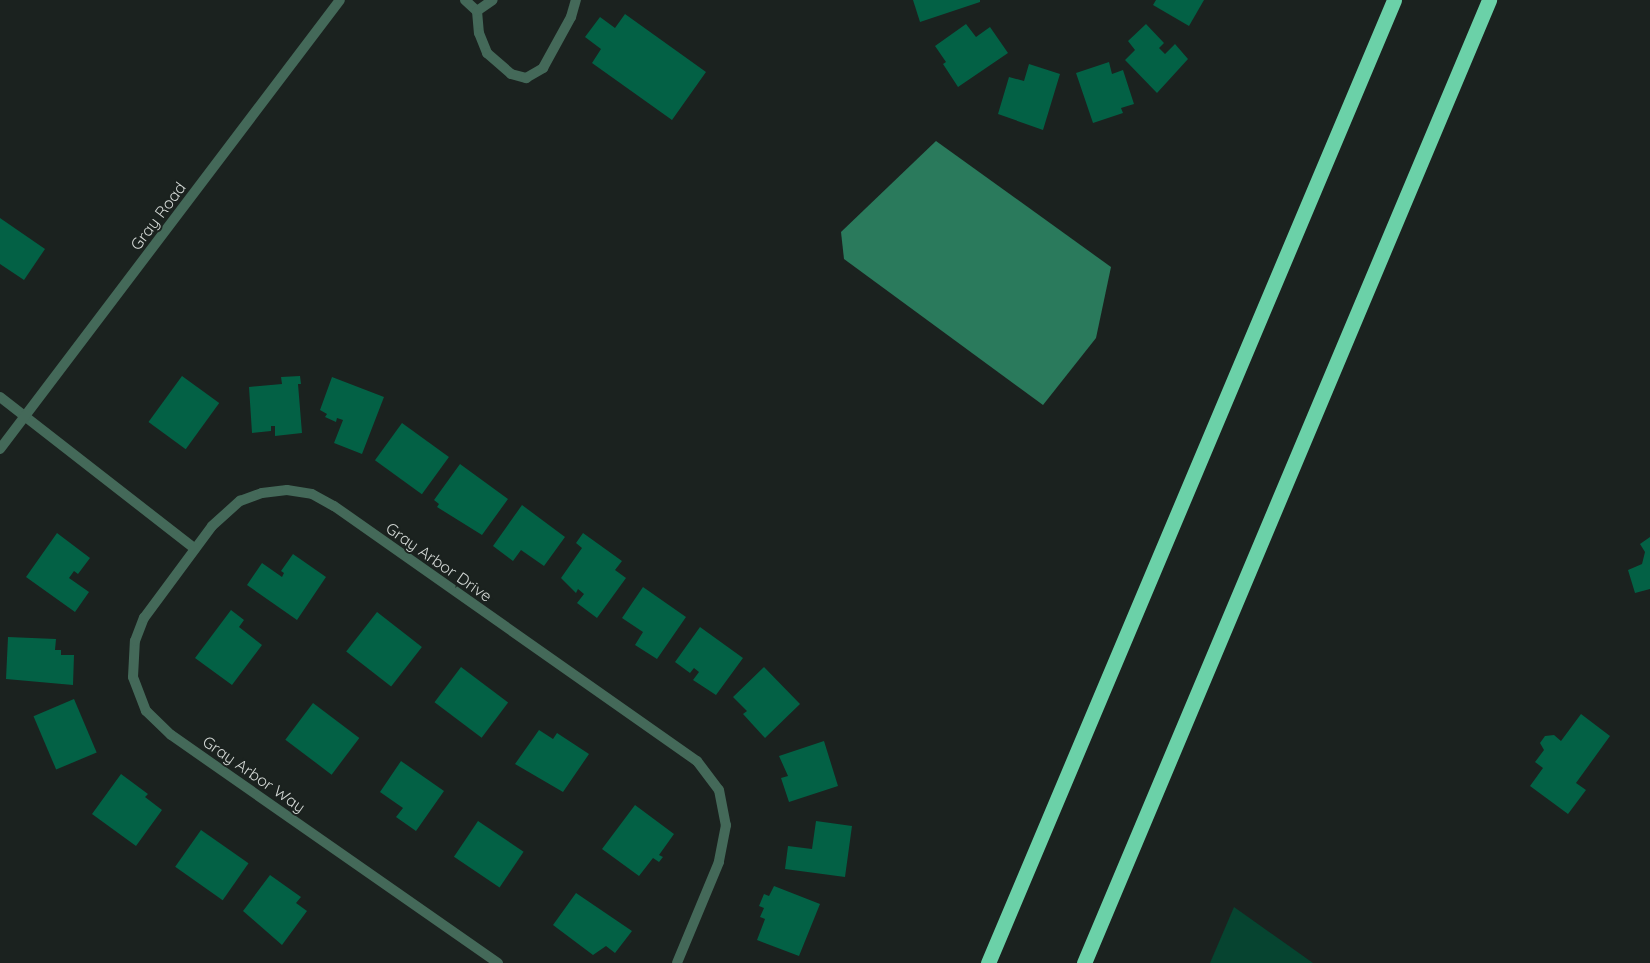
<!DOCTYPE html>
<style>
body{margin:0}
#map{position:relative;width:1650px;height:963px;overflow:hidden;background:#1b221f;font-family:Quicksand,sans-serif}
div>[style]{position:absolute}
.green>*{inset:0;background:#064430}
.water>*{inset:0;background:#2a7a5c}
.building>*{inset:0;background:#036145;transform-origin:0 0}
.service>*{height:10px;margin:-5px;padding:0 5px;transform-origin:5px;border-radius:5px;background:#446959}
.minor>*{height:10px;margin:-5px;padding:0 5px;transform-origin:5px;border-radius:5px;background:#446959}
.tertiary>*{height:10px;margin:-5px;padding:0 5px;transform-origin:5px;border-radius:5px;background:#446959}
.motorway>*{height:15px;margin:-7.5px;padding:0 7.5px;transform-origin:7.5px;border-radius:7.5px;background:#6bd1a8}
span{translate:-50% -50%;white-space:nowrap;text-align:center;line-height:1.15;-webkit-text-stroke:4px #1b221f;paint-order:stroke}
.street-label{font-size:16px;color:#d2d7d4}
</style>
<div id="map">
<div class="green">
<i style="clip-path:polygon(1234px 907px,1313px 963px,1210px 963px)"></i>
</div>
<div class="water">
<i style="clip-path:polygon(936px 141px,1111px 267px,1096px 338px,1043px 405px,844px 259px,841px 232px)"></i>
</div>
<div class="building">
<i style="clip-path:polygon(913px 0,980px 0,980px 2px,920px 22px)"></i>
<i style="clip-path:polygon(1156px 0,1204px 0,1189px 26px,1153px 5px)"></i>
<i style="clip-path:polygon(625px 14px,706px 72px,672px 120px,592px 63px,601px 49px,585px 37px,600px 17px,615px 28px)"></i>
<i style="clip-path:polygon(966px 24px,976px 37px,990px 27px,1008px 53px,958px 87px,943px 64px,946px 62px,935px 46px)"></i>
<i style="clip-path:polygon(1146px 24px,1164px 43px,1159px 48px,1165px 54px,1175px 44px,1188px 59px,1157px 93px,1125px 60px,1135px 50px,1128px 41px)"></i>
<i style="clip-path:polygon(1109px 62px,1112px 74px,1123px 70px,1134px 104px,1121px 108px,1123px 113px,1093px 123px,1076px 73px)"></i>
<i style="clip-path:polygon(1029px 64px,1060px 74px,1043px 130px,998px 114px,1009px 77px,1024px 81px)"></i>
<i style="clip-path:polygon(0 218px,45px 249px,24px 280px,0 264px)"></i>
<i style="left:182px;top:376px;width:46px;height:57px;rotate:36deg"></i>
<i style="clip-path:polygon(300px 376px,301px 384px,298px 384px,302px 433px,275px 436px,275px 426px,271px 426px,271px 431px,252px 433px,249px 387px,282px 384px,281px 377px)"></i>
<i style="clip-path:polygon(332px 377px,384px 397px,362px 454px,334px 443px,343px 420px,337px 418px,336px 422px,325px 417px,327px 414px,320px 410px)"></i>
<i style="left:402px;top:423px;width:58px;height:46px;rotate:36deg"></i>
<i style="clip-path:polygon(460px 464px,508px 499px,482px 535px,437px 507px,439px 504px,434px 500px)"></i>
<i style="clip-path:polygon(522px 505px,565px 537px,544px 566px,521px 550px,513px 561px,493px 546px)"></i>
<i style="clip-path:polygon(57px 533px,90px 558px,78px 574px,74px 571px,69px 578px,89px 592px,75px 612px,26px 577px)"></i>
<i style="clip-path:polygon(583px 533px,622px 561px,615px 570px,626px 578px,597px 618px,577px 603px,584px 594px,578px 589px,576px 593px,561px 578px,582px 548px,576px 543px)"></i>
<i style="clip-path:polygon(1650px 537px,1650px 589px,1635px 593px,1628px 570px,1642px 564px,1645px 552px,1640px 544px)"></i>
<i style="clip-path:polygon(293px 554px,326px 577px,297px 620px,247px 585px,262px 563px,282px 577px,284px 573px,281px 571px)"></i>
<i style="clip-path:polygon(643px 587px,686px 617px,657px 659px,635px 645px,643px 632px,622px 618px)"></i>
<i style="clip-path:polygon(231px 610px,244px 620px,239px 627px,262px 645px,232px 685px,195px 658px)"></i>
<i style="left:377px;top:612px;width:57px;height:50px;rotate:38deg"></i>
<i style="clip-path:polygon(700px 627px,743px 658px,716px 695px,693px 680px,699px 672px,694px 668px,690px 673px,675px 662px)"></i>
<i style="clip-path:polygon(8px 637px,56px 639px,55px 650px,61px 650px,61px 655px,74px 655px,73px 685px,6px 679px)"></i>
<i style="left:461px;top:667px;width:59px;height:44px;rotate:37deg"></i>
<i style="clip-path:polygon(764px 667px,800px 704px,765px 738px,743px 714px,747px 711px,733px 697px)"></i>
<i style="left:74px;top:699px;width:58px;height:44px;rotate:67deg"></i>
<i style="left:313px;top:703px;width:58px;height:46px;rotate:37deg"></i>
<i style="clip-path:polygon(1581px 714px,1610px 736px,1576px 783px,1586px 790px,1568px 814px,1530px 786px,1543px 768px,1535px 762px,1544px 750px,1540px 743px,1545px 736px,1554px 735px,1561px 741px)"></i>
<i style="clip-path:polygon(539px 730px,553px 739px,557px 733px,589px 754px,563px 792px,515px 764px)"></i>
<i style="clip-path:polygon(824px 741px,838px 786px,789px 802px,781px 778px,788px 776px,779px 756px)"></i>
<i style="clip-path:polygon(401px 761px,444px 791px,416px 831px,396px 817px,403px 808px,380px 792px)"></i>
<i style="clip-path:polygon(121px 774px,148px 794px,145px 797px,162px 810px,136px 846px,92px 814px)"></i>
<i style="clip-path:polygon(635px 805px,674px 834px,659px 855px,663px 857px,659px 862px,653px 858px,639px 876px,602px 849px)"></i>
<i style="left:478px;top:821px;width:55px;height:43px;rotate:34deg"></i>
<i style="clip-path:polygon(816px 821px,852px 826px,845px 877px,785px 869px,788px 846px,812px 849px)"></i>
<i style="left:201px;top:830px;width:58px;height:45px;rotate:35deg"></i>
<i style="clip-path:polygon(270px 875px,301px 897px,296px 903px,307px 911px,282px 945px,243px 911px)"></i>
<i style="clip-path:polygon(774px 886px,820px 904px,799px 956px,757px 940px,765px 919px,760px 917px,764px 908px,759px 906px,764px 894px,769px 896px)"></i>
<i style="clip-path:polygon(576px 893px,632px 931px,615px 953px,606px 946px,593px 955px,553px 925px)"></i>
</div>
<div class="service">
<i style="left:465px;top:0;width:16px;rotate:43deg"></i>
<i style="left:477px;top:11px;width:22px;rotate:85deg"></i>
<i style="left:479px;top:33px;width:22px;rotate:68deg"></i>
<i style="left:487px;top:53px;width:32px;rotate:41deg"></i>
<i style="left:511px;top:74px;width:16px;rotate:15deg"></i>
<i style="left:526px;top:78px;width:20px;rotate:-30deg"></i>
<i style="left:543px;top:68px;width:58px;rotate:-61.2deg"></i>
<i style="left:571px;top:17px;width:18px;rotate:-74deg"></i>
<i style="left:477px;top:11px;width:19px;rotate:-35deg"></i>
</div>
<div class="minor">
<i style="left:0;top:397px;width:247px;rotate:37.9deg"></i>
<i style="left:498px;top:963px;width:399px;rotate:-145.1deg"></i>
<i style="left:171px;top:735px;width:35px;rotate:-136deg"></i>
<i style="left:146px;top:711px;width:36px;rotate:-111deg"></i>
<i style="left:133px;top:677px;width:36px;rotate:-87deg"></i>
<i style="left:135px;top:641px;width:25px;rotate:-69deg"></i>
<i style="left:144px;top:618px;width:114px;rotate:-53.5deg"></i>
<i style="left:212px;top:526px;width:38px;rotate:-42deg"></i>
<i style="left:240px;top:501px;width:23px;rotate:-20deg"></i>
<i style="left:262px;top:493px;width:25px;rotate:-7deg"></i>
<i style="left:287px;top:490px;width:25px;rotate:9deg"></i>
<i style="left:312px;top:494px;width:25px;rotate:29deg"></i>
<i style="left:334px;top:506px;width:444px;rotate:35.1deg"></i>
<i style="left:697px;top:761px;width:36px;rotate:53deg"></i>
<i style="left:719px;top:790px;width:36px;rotate:79deg"></i>
<i style="left:726px;top:825px;width:38px;rotate:101deg"></i>
<i style="left:719px;top:862px;width:109px;rotate:112.6deg"></i>
</div>
<div class="tertiary">
<i style="left:0;top:449px;width:563px;rotate:-52.87deg"></i>
</div>
<div class="motorway">
<i style="left:988px;top:963px;width:1045px;rotate:-67.14deg"></i>
<i style="left:1084px;top:963px;width:1045px;rotate:-67.19deg"></i>
</div>
<div class="street-label">
<span style="left:158px;top:216px;rotate:-53deg">Gray Road</span>
<span style="left:439px;top:562px;rotate:35deg">Gray Arbor Drive</span>
<span style="left:254px;top:774px;rotate:35deg">Gray Arbor Way</span>
</div>
</div>
